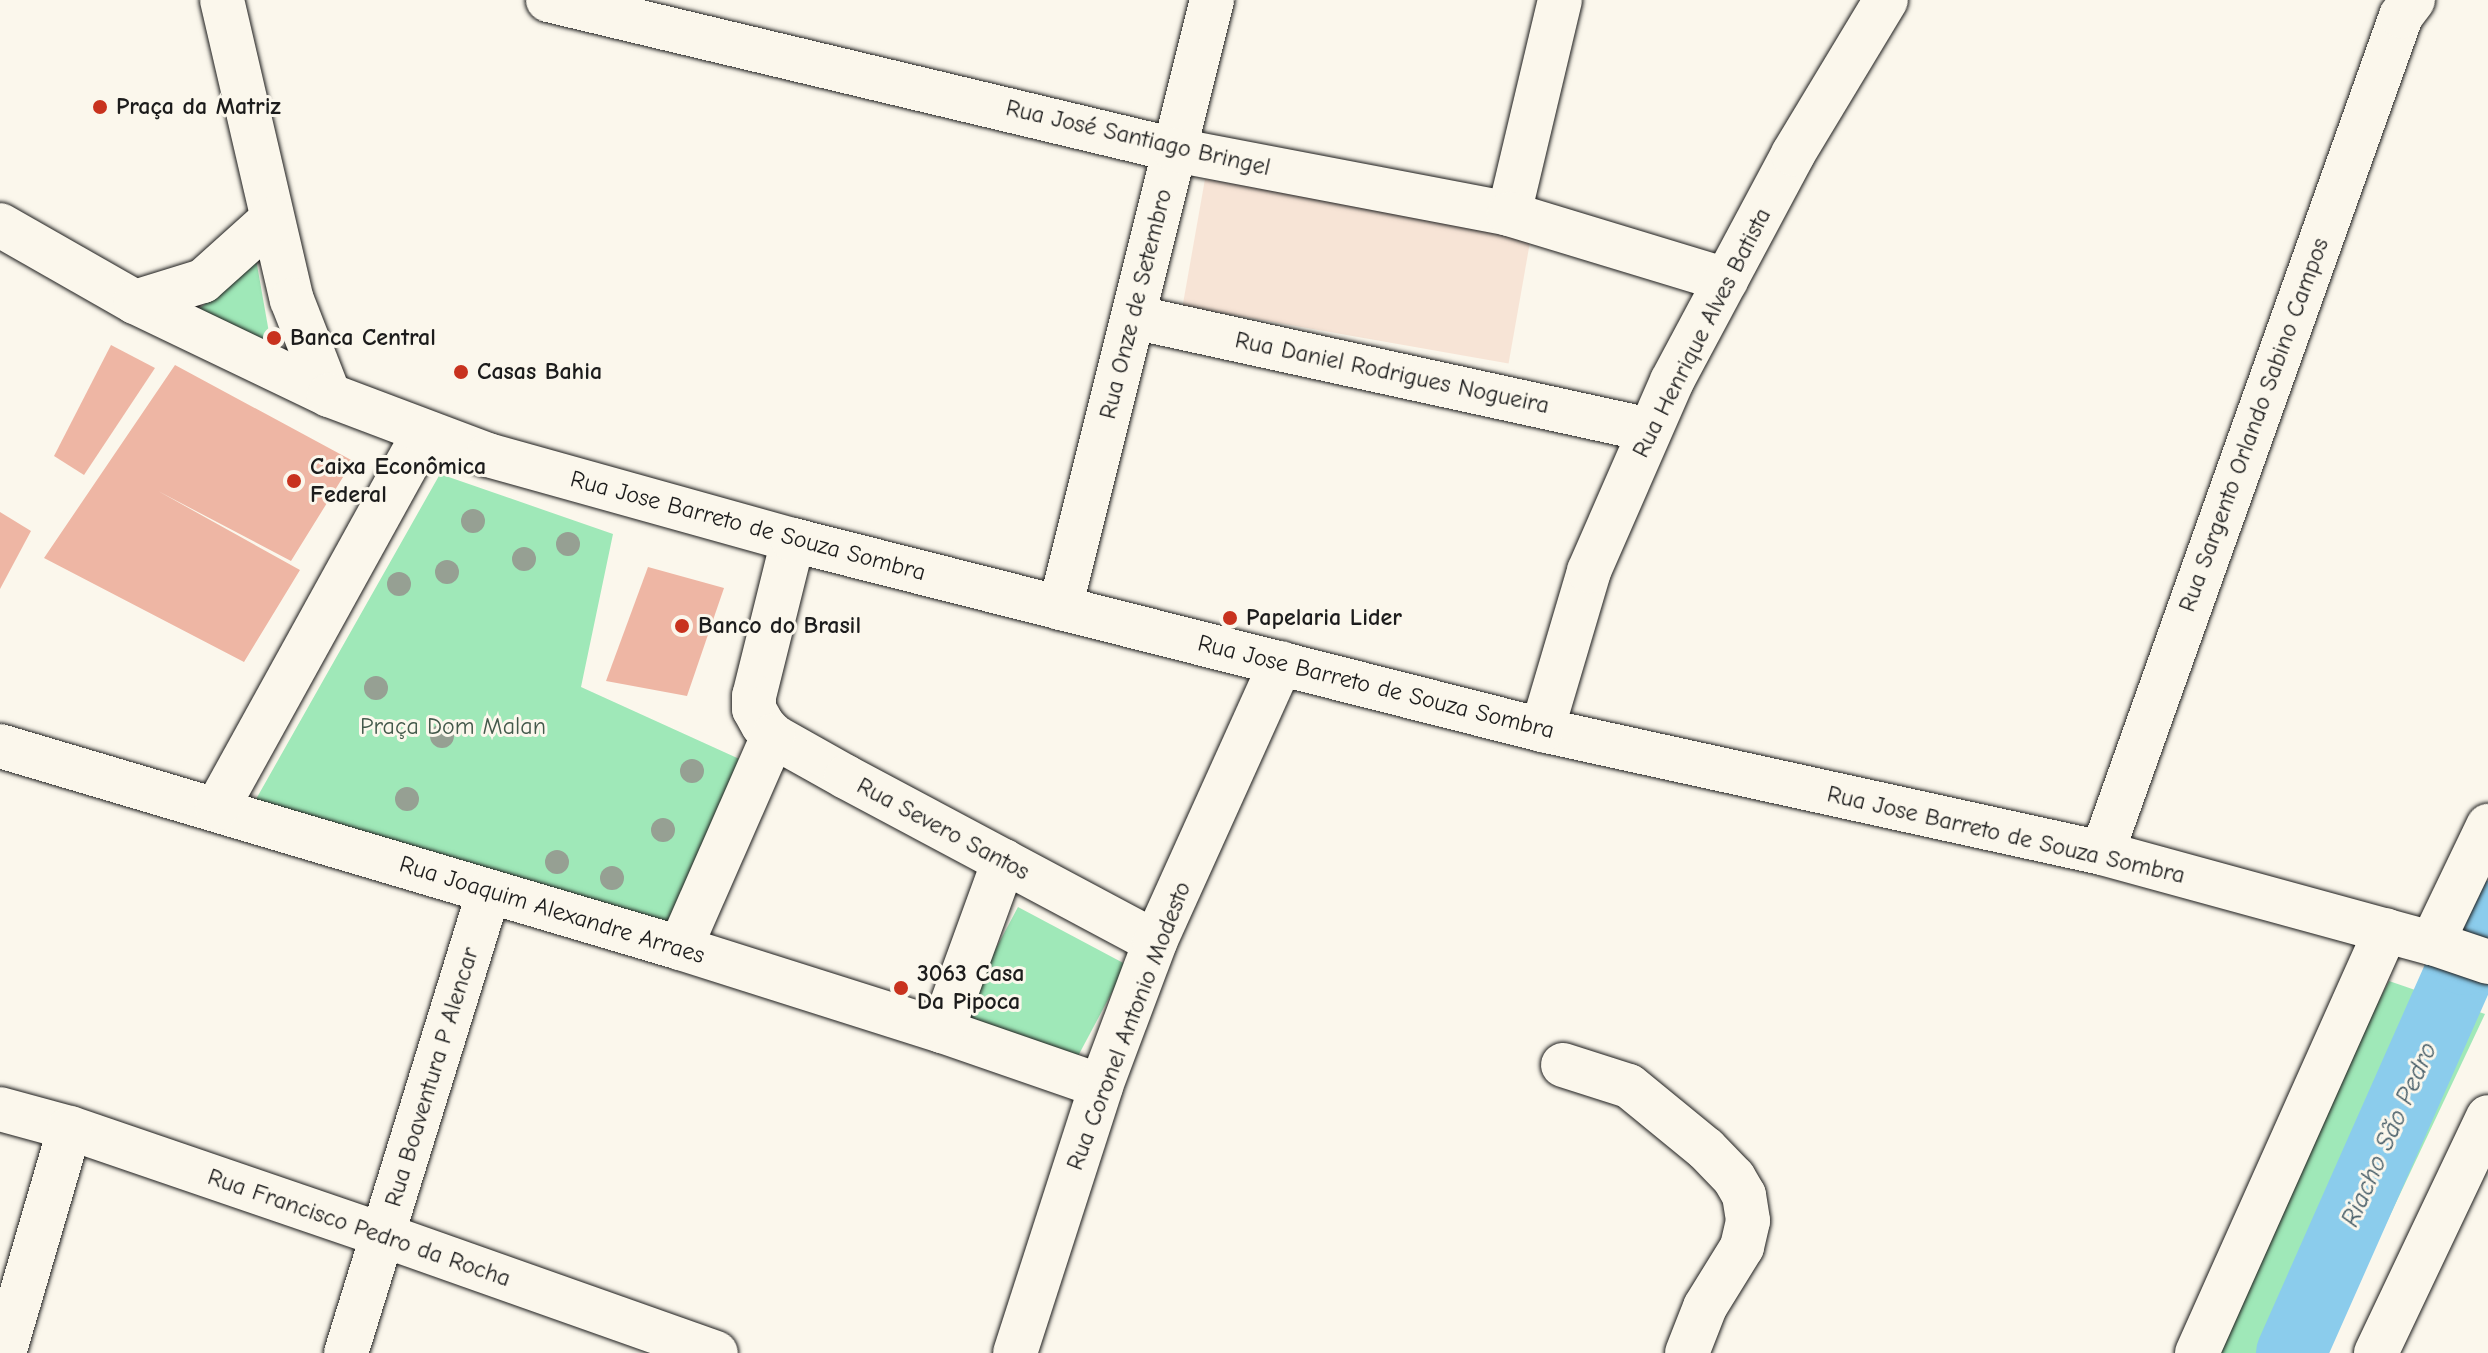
<!DOCTYPE html>
<meta charset="utf-8">
<style>
body{margin:0}
#map{position:relative;width:2488px;height:1353px;overflow:hidden;background:#fbf7ec;font-family:"Comic Neue",sans-serif}
div>[style]{position:absolute}
.built>*{inset:0;background:#f7e4d6;transform-origin:0 0}
.green>*{inset:0;background:#9fe8b8;transform-origin:0 0}
.river>*{height:70px;margin:-35px;padding:0 35px;transform-origin:35px;border-radius:35px;background:#8bccec}
.building>*{inset:0;background:#eeb6a4}
.roads{filter:drop-shadow(0 0 2px #1c1c1c) drop-shadow(0 0 2px #1c1c1c)}
.minor>*{height:44px;margin:-22px;padding:0 22px;transform-origin:22px;border-radius:22px;background:#fbf7ec}
.secondary>*{height:44px;margin:-22px;padding:0 22px;transform-origin:22px;border-radius:22px;background:#fbf7ec}
.trees>*{width:24px;height:24px;margin:-12px;border-radius:50%;background:#96a093}
.dots>*{width:22px;height:22px;translate:-50% -50%;box-sizing:border-box;border:4px solid #fbf7ec;border-radius:50%}
span{translate:-50% -50%;white-space:nowrap;text-align:center;line-height:1.15;-webkit-text-stroke:6px #fbf7ec;paint-order:stroke}
.poi-label{font-size:24px;color:#1c1c1c;font-weight:700}
.left{translate:0 -50%;text-align:left}
.street-label{font-size:24px;color:#1c1c1c}
.park-label{font-size:24px;color:#43594b}
.water-label{font-size:26px;color:#435a65;font-style:italic}
</style>
<div id="map">
<div class="built">
<i style="left:1205px;top:179px;width:331px;height:129px;rotate:10deg"></i>
</div>
<div class="green">
<i style="clip-path:polygon(256px 259px,271px 344px,197px 311px)"></i>
<i style="clip-path:polygon(440px 474px,613px 534px,581px 687px,746px 762px,668px 929px,251px 808px)"></i>
<i style="left:1018px;top:907px;width:123px;height:121px;rotate:28deg"></i>
<i style="clip-path:polygon(2389px 981px,2485px 1014px,2325px 1353px,2213px 1353px,2309px 1138px)"></i>
</div>
<div class="river">
<i style="left:2291px;top:1353px;width:430px;rotate:-66.1deg"></i>
<i style="left:2465px;top:960px;width:50px;rotate:-62.4deg"></i>
</div>
<div class="building">
<i style="clip-path:polygon(111px 345px,155px 368px,84px 475px,54px 456px)"></i>
<i style="clip-path:polygon(175px 365px,353px 461px,291px 561px,158px 491px,300px 570px,244px 662px,44px 558px)"></i>
<i style="clip-path:polygon(0 512px,31px 531px,0 589px)"></i>
<i style="clip-path:polygon(648px 567px,724px 588px,687px 696px,606px 681px)"></i>
</div>
<div class="roads">
<div class="minor">
<i style="left:1509px;top:214px;width:220px;rotate:-76.6deg"></i>
<i style="left:1133px;top:317px;width:529px;rotate:12.33deg"></i>
<i style="left:793px;top:540px;width:161px;rotate:104deg"></i>
<i style="left:754px;top:696px;width:13px;rotate:90deg"></i>
<i style="left:754px;top:709px;width:18px;rotate:61deg"></i>
<i style="left:763px;top:725px;width:15px;rotate:48deg"></i>
<i style="left:773px;top:736px;width:84px;rotate:29.3deg"></i>
<i style="left:846px;top:777px;width:350px;rotate:28.1deg"></i>
<i style="left:1060px;top:608px;width:627px;rotate:-75.96deg"></i>
<i style="left:0;top:746px;width:709px;rotate:16.54deg"></i>
<i style="left:680px;top:948px;width:275px;rotate:17.6deg"></i>
<i style="left:942px;top:1031px;width:168px;rotate:19.1deg"></i>
<i style="left:217px;top:808px;width:428px;rotate:-61.1deg"></i>
<i style="left:2102px;top:853px;width:889px;rotate:-70.34deg"></i>
<i style="left:2401px;top:16px;width:20px;rotate:-53deg"></i>
<i style="left:2432px;top:943px;width:130px;rotate:-64.4deg"></i>
<i style="left:680px;top:948px;width:232px;rotate:-66.3deg"></i>
<i style="left:942px;top:1031px;width:181px;rotate:-70deg"></i>
<i style="left:1563px;top:1065px;width:69px;rotate:17.7deg"></i>
<i style="left:1629px;top:1086px;width:99px;rotate:39.3deg"></i>
<i style="left:1706px;top:1149px;width:40px;rotate:46deg"></i>
<i style="left:1734px;top:1178px;width:20px;rotate:60deg"></i>
<i style="left:1744px;top:1195px;width:26px;rotate:81deg"></i>
<i style="left:1748px;top:1221px;width:27px;rotate:103deg"></i>
<i style="left:1742px;top:1247px;width:70px;rotate:121.7deg"></i>
<i style="left:1705px;top:1307px;width:49px;rotate:111.4deg"></i>
<i style="left:0;top:1109px;width:73px;rotate:15.2deg"></i>
<i style="left:70px;top:1128px;width:331px;rotate:18.9deg"></i>
<i style="left:383px;top:1235px;width:353px;rotate:19.5deg"></i>
<i style="left:4px;top:1353px;width:234px;rotate:-73.7deg"></i>
<i style="left:346px;top:1353px;width:483px;rotate:-72.8deg"></i>
<i style="left:1015px;top:1353px;width:281px;rotate:-72.1deg"></i>
<i style="left:1101px;top:1086px;width:154px;rotate:-69.4deg"></i>
<i style="left:1155px;top:942px;width:306px;rotate:-65.7deg"></i>
<i style="left:2197px;top:1353px;width:463px;rotate:-65.9deg"></i>
<i style="left:2376px;top:1353px;width:261px;rotate:-64.6deg"></i>
</div>
<div class="secondary">
<i style="left:222px;top:0;width:308px;rotate:76.9deg"></i>
<i style="left:292px;top:300px;width:102px;rotate:68.7deg"></i>
<i style="left:548px;top:0;width:645px;rotate:13.45deg"></i>
<i style="left:1175px;top:150px;width:340px;rotate:10.8deg"></i>
<i style="left:1509px;top:214px;width:227px;rotate:16.9deg"></i>
<i style="left:0;top:225px;width:155px;rotate:29.7deg"></i>
<i style="left:135px;top:302px;width:215px;rotate:25.6deg"></i>
<i style="left:329px;top:395px;width:170px;rotate:20.7deg"></i>
<i style="left:488px;top:455px;width:317px;rotate:15.6deg"></i>
<i style="left:793px;top:540px;width:773px;rotate:14.23deg"></i>
<i style="left:1542px;top:730px;width:573px;rotate:12.39deg"></i>
<i style="left:2102px;top:853px;width:342px;rotate:15.3deg"></i>
<i style="left:2432px;top:943px;width:59px;rotate:18.7deg"></i>
<i style="left:135px;top:302px;width:71px;rotate:-17.2deg"></i>
<i style="left:203px;top:281px;width:93px;rotate:-41.9deg"></i>
<i style="left:1542px;top:730px;width:166px;rotate:-73.5deg"></i>
<i style="left:1589px;top:571px;width:207px;rotate:-66.4deg"></i>
<i style="left:1672px;top:381px;width:257px;rotate:-61.9deg"></i>
<i style="left:1793px;top:154px;width:180px;rotate:-58.9deg"></i>
</div>
</div>
<div class="trees">
<i style="left:473px;top:521px"></i>
<i style="left:568px;top:544px"></i>
<i style="left:524px;top:559px"></i>
<i style="left:447px;top:572px"></i>
<i style="left:399px;top:584px"></i>
<i style="left:376px;top:688px"></i>
<i style="left:442px;top:736px"></i>
<i style="left:692px;top:771px"></i>
<i style="left:407px;top:799px"></i>
<i style="left:663px;top:830px"></i>
<i style="left:557px;top:862px"></i>
<i style="left:612px;top:878px"></i>
</div>
<div class="dots">
<i style="left:100px;top:107px;background:#c8321e"></i>
<i style="left:274px;top:338px;background:#c8321e"></i>
<i style="left:461px;top:372px;background:#c8321e"></i>
<i style="left:294px;top:481px;background:#c8321e"></i>
<i style="left:1230px;top:618px;background:#c8321e"></i>
<i style="left:682px;top:626px;background:#c8321e"></i>
<i style="left:901px;top:988px;background:#c8321e"></i>
</div>
<div class="poi-label">
<span class="left" style="left:116px;top:107px">Praça da Matriz</span>
<span class="left" style="left:290px;top:338px">Banca Central</span>
<span class="left" style="left:477px;top:372px">Casas Bahia</span>
<span class="left" style="left:310px;top:481px">Caixa Econômica<br>Federal</span>
<span class="left" style="left:1246px;top:618px">Papelaria Lider</span>
<span class="left" style="left:698px;top:626px">Banco do Brasil</span>
<span class="left" style="left:917px;top:988px">3063 Casa<br>Da Pipoca</span>
</div>
<div class="street-label">
<span style="left:1138px;top:138px;rotate:13deg">Rua José Santiago Bringel</span>
<span style="left:1136px;top:304px;rotate:-76deg">Rua Onze de Setembro</span>
<span style="left:1702px;top:333px;rotate:-63deg">Rua Henrique Alves Batista</span>
<span style="left:1392px;top:373px;rotate:12deg">Rua Daniel Rodrigues Nogueira</span>
<span style="left:2254px;top:425px;rotate:-70deg">Rua Sargento Orlando Sabino Campos</span>
<span style="left:748px;top:526px;rotate:15deg">Rua Jose Barreto de Souza Sombra</span>
<span style="left:1376px;top:687px;rotate:14deg">Rua Jose Barreto de Souza Sombra</span>
<span style="left:943px;top:829px;rotate:28deg">Rua Severo Santos</span>
<span style="left:2006px;top:835px;rotate:13deg">Rua Jose Barreto de Souza Sombra</span>
<span style="left:552px;top:910px;rotate:17deg">Rua Joaquim Alexandre Arraes</span>
<span style="left:1129px;top:1026px;rotate:-69deg">Rua Coronel Antonio Modesto</span>
<span style="left:432px;top:1077px;rotate:-73deg">Rua Boaventura P Alencar</span>
<span style="left:359px;top:1228px;rotate:19deg">Rua Francisco Pedro da Rocha</span>
</div>
<div class="park-label">
<span style="left:453px;top:727px">Praça Dom Malan</span>
</div>
<div class="water-label">
<span style="left:2390px;top:1135px;rotate:-66deg">Riacho São Pedro</span>
</div>
</div>
